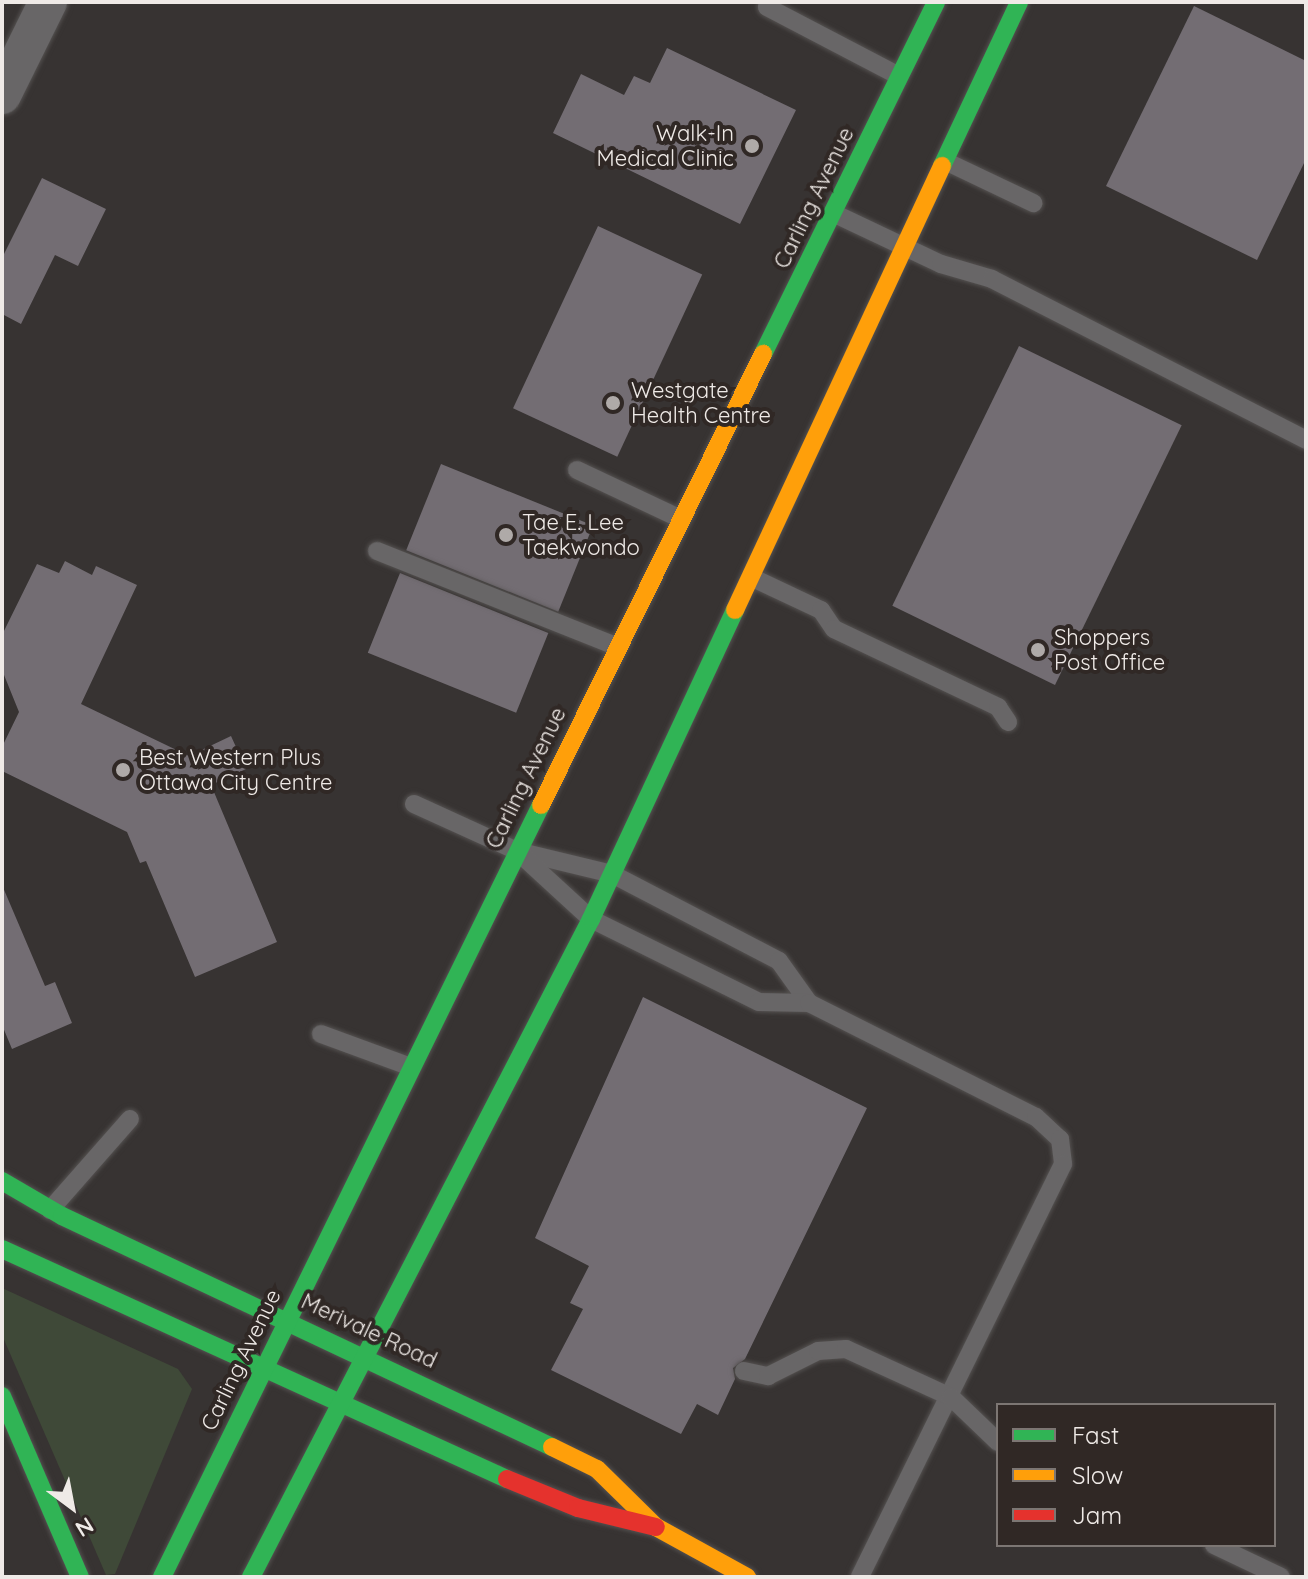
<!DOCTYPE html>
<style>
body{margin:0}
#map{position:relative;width:1308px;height:1579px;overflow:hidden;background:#373332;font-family:Quicksand,sans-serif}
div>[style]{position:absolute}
.green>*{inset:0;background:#3f4938}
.building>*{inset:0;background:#736d73;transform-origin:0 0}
.roads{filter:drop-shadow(0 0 2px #545150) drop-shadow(0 0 2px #545150)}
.lane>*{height:18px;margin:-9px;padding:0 9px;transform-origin:9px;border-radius:9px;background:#686667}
.street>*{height:38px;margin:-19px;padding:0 19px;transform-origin:19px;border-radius:19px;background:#686667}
.fast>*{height:18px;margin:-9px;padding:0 9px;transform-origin:9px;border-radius:9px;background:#30b455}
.slow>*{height:18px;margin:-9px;padding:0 9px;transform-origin:9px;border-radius:9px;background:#ff9f0a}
.jam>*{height:18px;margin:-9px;padding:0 9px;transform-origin:9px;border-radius:9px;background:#e5322d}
.dots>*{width:22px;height:22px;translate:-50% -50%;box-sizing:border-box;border:4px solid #302825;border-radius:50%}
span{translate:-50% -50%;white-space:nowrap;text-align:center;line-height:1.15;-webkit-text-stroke:8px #302825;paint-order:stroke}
.poi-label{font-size:22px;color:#efeae7}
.right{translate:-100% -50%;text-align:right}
.left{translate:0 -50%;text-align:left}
.street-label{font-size:22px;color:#efeae7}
.frame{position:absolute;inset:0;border:4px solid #efeae7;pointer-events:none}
.legend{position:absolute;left:996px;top:1403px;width:280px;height:144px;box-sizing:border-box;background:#302825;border:2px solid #7c7673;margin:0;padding:10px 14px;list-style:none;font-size:24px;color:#efeae7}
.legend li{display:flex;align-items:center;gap:16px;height:40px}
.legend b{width:40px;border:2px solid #7c7673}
.north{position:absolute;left:32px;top:1467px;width:80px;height:80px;-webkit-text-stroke:6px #302825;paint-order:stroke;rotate:148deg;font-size:22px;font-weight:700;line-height:32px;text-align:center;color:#efeae7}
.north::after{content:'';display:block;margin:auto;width:28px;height:36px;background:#efeae7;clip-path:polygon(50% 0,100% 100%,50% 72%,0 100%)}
</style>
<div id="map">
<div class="green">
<i style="clip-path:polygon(2px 1288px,178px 1369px,192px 1389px,115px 1574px,106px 1575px,2px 1335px)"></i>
</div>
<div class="building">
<i style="clip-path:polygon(1194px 6px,1306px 61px,1306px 159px,1257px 260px,1106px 186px)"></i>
<i style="clip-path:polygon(667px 48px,796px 110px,740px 224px,553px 133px,581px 74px,624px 95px,634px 76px,650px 83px)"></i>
<i style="clip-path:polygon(42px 178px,106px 209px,78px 266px,55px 255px,21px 324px,2px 314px,2px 258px)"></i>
<i style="left:598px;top:226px;width:115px;height:201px;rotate:25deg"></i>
<i style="left:1019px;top:346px;width:181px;height:289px;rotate:26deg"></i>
<i style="left:441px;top:464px;width:164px;height:93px;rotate:22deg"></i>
<i style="clip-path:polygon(65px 561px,92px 575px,96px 566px,137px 585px,81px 704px,189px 756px,231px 736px,246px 769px,211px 785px,277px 942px,195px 977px,146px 861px,140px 863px,127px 832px,2px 771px,2px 747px,19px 712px,2px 670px,2px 635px,37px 564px,59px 573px)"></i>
<i style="left:400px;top:573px;width:160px;height:86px;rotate:22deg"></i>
<i style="clip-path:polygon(2px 885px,45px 986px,55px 982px,72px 1023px,12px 1049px,2px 1025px)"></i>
<i style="clip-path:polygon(643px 997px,867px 1108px,745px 1359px,733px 1368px,735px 1379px,718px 1415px,697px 1404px,681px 1434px,551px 1370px,583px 1309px,570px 1303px,589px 1266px,535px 1238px)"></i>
</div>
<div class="roads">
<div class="lane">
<i style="left:769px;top:2px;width:5px;rotate:112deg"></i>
<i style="left:767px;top:7px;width:149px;rotate:27.6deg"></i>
<i style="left:945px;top:161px;width:98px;rotate:25.5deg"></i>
<i style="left:833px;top:213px;width:119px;rotate:25.3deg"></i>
<i style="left:941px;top:264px;width:53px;rotate:16.4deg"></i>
<i style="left:992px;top:279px;width:353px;rotate:27.1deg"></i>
<i style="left:577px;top:470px;width:115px;rotate:25.2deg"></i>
<i style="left:377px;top:551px;width:259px;rotate:21.7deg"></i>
<i style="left:755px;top:579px;width:73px;rotate:25.2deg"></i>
<i style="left:821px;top:610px;width:23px;rotate:56deg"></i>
<i style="left:834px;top:629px;width:182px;rotate:25.4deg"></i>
<i style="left:998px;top:707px;width:18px;rotate:56deg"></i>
<i style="left:414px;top:804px;width:113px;rotate:24.5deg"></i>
<i style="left:517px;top:851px;width:98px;rotate:13.6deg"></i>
<i style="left:612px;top:874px;width:188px;rotate:27.5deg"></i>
<i style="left:779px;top:961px;width:52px;rotate:54.5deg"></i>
<i style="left:519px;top:853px;width:98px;rotate:42.5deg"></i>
<i style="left:591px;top:919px;width:187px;rotate:26.3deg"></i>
<i style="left:759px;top:1002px;width:50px;rotate:1.1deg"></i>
<i style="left:809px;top:1003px;width:254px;rotate:26.7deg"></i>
<i style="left:1036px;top:1117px;width:33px;rotate:43deg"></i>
<i style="left:1060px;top:1139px;width:25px;rotate:83deg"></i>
<i style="left:1063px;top:1164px;width:460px;rotate:116.2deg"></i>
<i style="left:321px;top:1034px;width:96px;rotate:20.1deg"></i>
<i style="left:50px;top:1210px;width:121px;rotate:-48.7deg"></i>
<i style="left:744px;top:1371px;width:25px;rotate:12deg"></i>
<i style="left:768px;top:1376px;width:56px;rotate:-26.6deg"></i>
<i style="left:818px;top:1351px;width:28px;rotate:-4deg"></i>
<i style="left:846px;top:1349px;width:115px;rotate:24.6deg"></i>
<i style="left:951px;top:1397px;width:65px;rotate:43.8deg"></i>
<i style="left:1214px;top:1545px;width:74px;rotate:25.5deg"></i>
</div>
<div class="street">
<i style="left:2px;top:95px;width:104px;rotate:-63.7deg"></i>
</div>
<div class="fast">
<i style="left:942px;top:166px;width:181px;rotate:-64.8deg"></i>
<i style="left:763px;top:354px;width:392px;rotate:-63.8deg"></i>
<i style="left:2px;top:1181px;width:69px;rotate:30.3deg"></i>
<i style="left:62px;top:1216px;width:542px;rotate:25.24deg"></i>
<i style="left:2px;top:1249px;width:555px;rotate:24.49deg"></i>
<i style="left:2px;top:1396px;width:197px;rotate:66.7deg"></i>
<i style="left:162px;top:1577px;width:860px;rotate:-63.85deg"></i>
<i style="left:251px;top:1577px;width:741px;rotate:-62.67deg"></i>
<i style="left:591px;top:919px;width:341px;rotate:-65deg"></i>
</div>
<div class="slow">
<i style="left:735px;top:610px;width:490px;rotate:-65deg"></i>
<i style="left:541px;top:805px;width:503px;rotate:-63.79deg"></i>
<i style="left:552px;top:1447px;width:50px;rotate:26.1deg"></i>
<i style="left:597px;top:1469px;width:83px;rotate:44.5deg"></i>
<i style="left:656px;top:1527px;width:104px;rotate:28.8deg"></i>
</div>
<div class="jam">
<i style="left:507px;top:1479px;width:77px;rotate:22.2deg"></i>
<i style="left:578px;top:1508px;width:80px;rotate:13.7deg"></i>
</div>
</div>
<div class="dots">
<i style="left:752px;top:146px;background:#afaaa8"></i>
<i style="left:613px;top:403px;background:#afaaa8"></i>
<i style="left:506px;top:535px;background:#afaaa8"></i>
<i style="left:1038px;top:650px;background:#afaaa8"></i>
<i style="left:123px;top:770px;background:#afaaa8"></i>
</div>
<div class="poi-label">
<span class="right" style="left:734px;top:146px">Walk-In<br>Medical Clinic</span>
<span class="left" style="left:631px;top:403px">Westgate<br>Health Centre</span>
<span class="left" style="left:522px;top:535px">Tae E. Lee<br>Taekwondo</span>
<span class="left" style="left:1054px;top:650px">Shoppers<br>Post Office</span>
<span class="left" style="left:139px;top:770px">Best Western Plus<br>Ottawa City Centre</span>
</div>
<div class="street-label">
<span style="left:814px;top:198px;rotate:-64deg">Carling Avenue</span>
<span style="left:526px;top:778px;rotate:-64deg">Carling Avenue</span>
<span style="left:369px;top:1331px;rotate:25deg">Merivale Road</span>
<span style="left:241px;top:1360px;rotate:-64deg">Carling Avenue</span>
</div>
<div class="frame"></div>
<ul class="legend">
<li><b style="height:10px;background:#30b455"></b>Fast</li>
<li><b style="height:10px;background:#ff9f0a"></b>Slow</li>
<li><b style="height:10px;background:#e5322d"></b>Jam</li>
</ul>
<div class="north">N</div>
</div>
